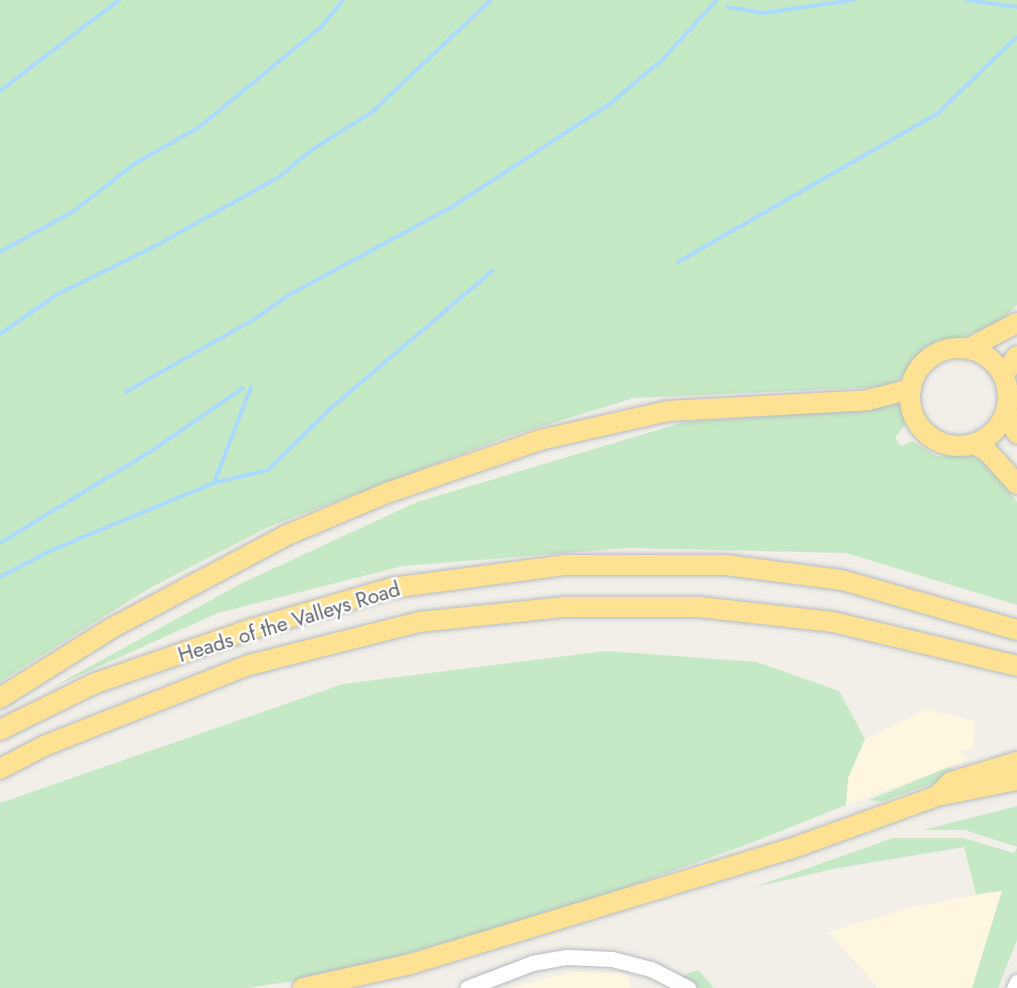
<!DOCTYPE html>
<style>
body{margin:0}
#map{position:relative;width:1017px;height:988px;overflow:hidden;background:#f1efe8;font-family:Jost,sans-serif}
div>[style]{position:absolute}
.commercial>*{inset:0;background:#fef7e0}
.green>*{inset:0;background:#c5e8c5}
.stream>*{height:4px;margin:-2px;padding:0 2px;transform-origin:2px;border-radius:2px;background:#aadaff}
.roads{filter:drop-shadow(0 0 2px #b6babf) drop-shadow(0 0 2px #b6babf)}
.secondary>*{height:15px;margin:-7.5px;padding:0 7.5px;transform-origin:7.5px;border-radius:7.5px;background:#fff}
.highway>*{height:20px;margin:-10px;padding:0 10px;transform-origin:10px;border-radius:10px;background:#fde293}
.highway>.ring{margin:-10px;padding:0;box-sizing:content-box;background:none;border:20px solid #fde293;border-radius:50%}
span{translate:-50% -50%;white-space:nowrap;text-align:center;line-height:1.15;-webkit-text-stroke:4.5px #fff;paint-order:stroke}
.street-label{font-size:21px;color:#5f6368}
</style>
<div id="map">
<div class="commercial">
<i style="clip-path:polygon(927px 710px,975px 721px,973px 749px,960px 750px,969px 760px,846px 805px,848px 778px,865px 739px)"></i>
<i style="clip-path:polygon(1002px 890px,972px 988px,879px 988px,828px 932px,913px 907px)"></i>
<i style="clip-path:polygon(572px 972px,620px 973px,627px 975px,631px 988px,509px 988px)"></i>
</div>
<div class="green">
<i style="clip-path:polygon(0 0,1017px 0,1017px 305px,996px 325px,925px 349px,896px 383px,879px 387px,634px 398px,507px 437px,268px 527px,148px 589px,0 682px)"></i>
<i style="clip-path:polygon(900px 403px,905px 425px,895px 438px,902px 446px,912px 441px,937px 456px,972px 456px,987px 463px,1017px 502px,1017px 605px,846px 553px,628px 548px,403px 566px,218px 613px,51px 688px,240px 584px,417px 502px,684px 422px,868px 409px)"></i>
<i style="clip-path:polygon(606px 651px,757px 662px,839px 691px,865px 739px,848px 778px,846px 805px,751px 843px,583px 903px,328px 976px,248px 988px,0 988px,0 803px,343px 684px)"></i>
<i style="clip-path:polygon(949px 767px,953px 769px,948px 778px,881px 802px,869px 800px)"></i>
<i style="clip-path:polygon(1017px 806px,1017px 847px,965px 830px,923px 830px)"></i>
<i style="clip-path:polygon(893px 838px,963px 838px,1014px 853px,1017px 848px,1017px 940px,998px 988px,972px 988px,1002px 891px,976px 894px,964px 847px,838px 868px,755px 887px)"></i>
<i style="clip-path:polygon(698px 970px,714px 988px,699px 988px,681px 976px)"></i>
</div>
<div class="stream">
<i style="left:967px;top:0;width:50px;rotate:8deg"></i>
<i style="left:728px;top:7px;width:36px;rotate:10deg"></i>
<i style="left:763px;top:13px;width:91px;rotate:-8.2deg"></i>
<i style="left:0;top:91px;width:150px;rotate:-37.4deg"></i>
<i style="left:0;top:252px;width:85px;rotate:-29deg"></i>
<i style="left:74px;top:211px;width:76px;rotate:-38.1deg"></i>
<i style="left:134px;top:164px;width:73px;rotate:-29.4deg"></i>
<i style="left:198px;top:128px;width:159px;rotate:-39.4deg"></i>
<i style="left:321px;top:27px;width:35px;rotate:-51deg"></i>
<i style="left:678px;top:262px;width:300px;rotate:-29.8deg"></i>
<i style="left:938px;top:113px;width:110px;rotate:-43.9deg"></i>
<i style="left:0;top:334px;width:70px;rotate:-34.6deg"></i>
<i style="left:58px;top:294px;width:105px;rotate:-26.1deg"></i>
<i style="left:152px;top:248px;width:145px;rotate:-29.2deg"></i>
<i style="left:279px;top:177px;width:44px;rotate:-39.5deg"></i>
<i style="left:313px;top:149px;width:68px;rotate:-31.8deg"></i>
<i style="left:371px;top:113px;width:165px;rotate:-43.3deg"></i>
<i style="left:126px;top:392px;width:146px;rotate:-29.6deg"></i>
<i style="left:253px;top:320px;width:44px;rotate:-34.8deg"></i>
<i style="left:289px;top:295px;width:185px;rotate:-28.4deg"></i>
<i style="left:452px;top:207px;width:190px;rotate:-33.2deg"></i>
<i style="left:611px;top:103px;width:67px;rotate:-40.1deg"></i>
<i style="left:662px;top:60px;width:80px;rotate:-47.5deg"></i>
<i style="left:214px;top:483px;width:103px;rotate:-68.9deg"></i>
<i style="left:0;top:543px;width:179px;rotate:-31.3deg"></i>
<i style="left:153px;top:450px;width:109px;rotate:-34.6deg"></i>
<i style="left:0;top:577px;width:59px;rotate:-27.4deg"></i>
<i style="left:52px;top:550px;width:175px;rotate:-22.5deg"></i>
<i style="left:214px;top:483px;width:56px;rotate:-13.5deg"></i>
<i style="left:268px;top:470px;width:87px;rotate:-44.5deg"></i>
<i style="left:330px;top:409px;width:213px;rotate:-40.4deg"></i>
</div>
<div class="roads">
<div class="secondary">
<i style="left:467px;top:988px;width:70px;rotate:-21deg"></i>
<i style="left:532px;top:963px;width:36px;rotate:-10deg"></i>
<i style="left:567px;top:957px;width:45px;rotate:2.5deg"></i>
<i style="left:612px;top:959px;width:40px;rotate:14.4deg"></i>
<i style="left:651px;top:969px;width:42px;rotate:27.2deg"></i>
<i style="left:1014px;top:988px;width:7px;rotate:-63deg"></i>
</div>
<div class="highway">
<i class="ring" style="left:910px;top:348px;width:78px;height:78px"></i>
<i style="left:967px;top:349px;width:56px;rotate:-27.5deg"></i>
<i style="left:1003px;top:376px;width:24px;rotate:-55deg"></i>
<i style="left:1006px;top:411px;width:25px;rotate:64deg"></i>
<i style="left:974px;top:444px;width:13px;rotate:27deg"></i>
<i style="left:986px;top:450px;width:46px;rotate:47.6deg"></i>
<i style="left:0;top:698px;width:130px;rotate:-32.1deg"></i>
<i style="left:110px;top:629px;width:200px;rotate:-28deg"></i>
<i style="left:287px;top:535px;width:108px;rotate:-22.8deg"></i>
<i style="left:387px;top:493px;width:162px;rotate:-19.1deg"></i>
<i style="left:540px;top:440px;width:131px;rotate:-12.8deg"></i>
<i style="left:668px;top:411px;width:200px;rotate:-3.1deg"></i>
<i style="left:868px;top:400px;width:44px;rotate:-14.3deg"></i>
<i style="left:0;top:730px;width:104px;rotate:-26.3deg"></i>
<i style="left:93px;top:684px;width:167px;rotate:-19.2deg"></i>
<i style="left:251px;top:629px;width:146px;rotate:-16.3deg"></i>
<i style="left:391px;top:588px;width:177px;rotate:-7.5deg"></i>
<i style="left:566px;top:565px;width:160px"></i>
<i style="left:726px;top:565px;width:117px;rotate:7.4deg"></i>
<i style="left:842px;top:580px;width:182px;rotate:15.9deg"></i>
<i style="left:0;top:769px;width:50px;rotate:-27.6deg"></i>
<i style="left:44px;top:746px;width:220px;rotate:-21.6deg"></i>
<i style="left:249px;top:665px;width:175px;rotate:-14.2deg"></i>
<i style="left:419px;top:622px;width:145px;rotate:-5.9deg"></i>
<i style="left:563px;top:607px;width:136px"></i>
<i style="left:699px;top:607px;width:135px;rotate:6.4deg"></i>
<i style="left:833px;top:622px;width:189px;rotate:13.4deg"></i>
<i style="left:937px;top:796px;width:20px;rotate:-45deg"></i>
<i style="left:951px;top:782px;width:69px;rotate:-16.9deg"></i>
<i style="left:303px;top:988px;width:111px;rotate:-12.5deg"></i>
<i style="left:411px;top:964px;width:396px;rotate:-16.9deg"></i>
<i style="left:790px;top:849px;width:156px;rotate:-19.8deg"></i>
<i style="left:937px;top:796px;width:82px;rotate:-11.3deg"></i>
</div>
</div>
<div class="street-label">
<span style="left:289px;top:622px;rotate:-17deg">Heads of the Valleys Road</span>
</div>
</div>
